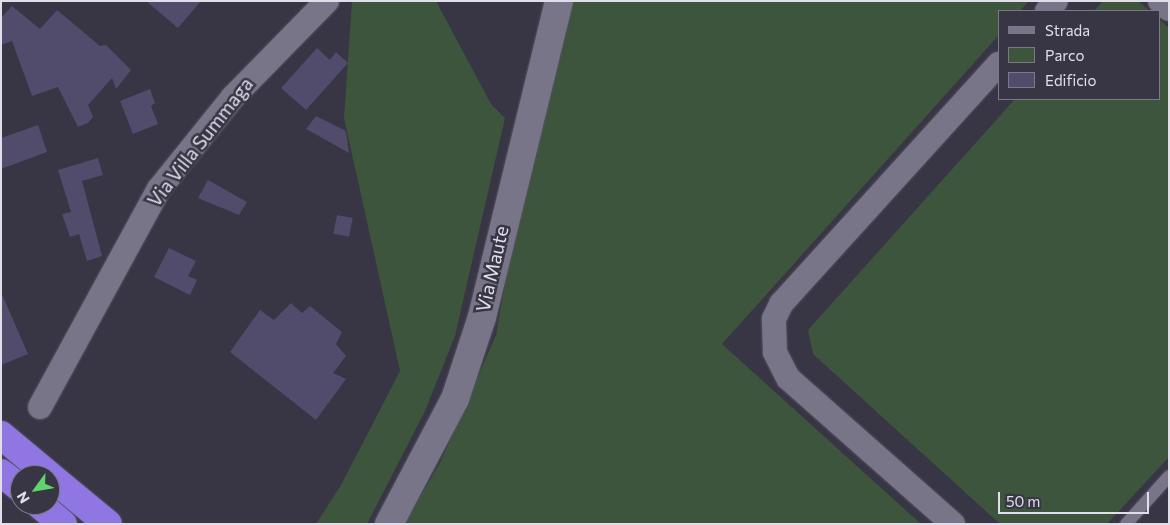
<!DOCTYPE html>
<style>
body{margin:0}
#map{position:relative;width:1170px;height:525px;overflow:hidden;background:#383545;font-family:Commissioner,sans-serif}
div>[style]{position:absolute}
.green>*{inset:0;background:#3d543d}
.building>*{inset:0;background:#514b6c;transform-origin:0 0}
.roads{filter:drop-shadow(0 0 1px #555360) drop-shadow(0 0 1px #555360)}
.service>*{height:12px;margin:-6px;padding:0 6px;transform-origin:6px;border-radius:6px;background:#787588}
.minor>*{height:24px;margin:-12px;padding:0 12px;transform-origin:12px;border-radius:12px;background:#787588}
.tertiary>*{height:28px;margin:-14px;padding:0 14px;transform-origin:14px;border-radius:14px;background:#787588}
.motorway>*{height:28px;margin:-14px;padding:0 14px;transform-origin:14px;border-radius:14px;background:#9076e3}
span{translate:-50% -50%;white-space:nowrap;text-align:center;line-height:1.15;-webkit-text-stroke:5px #383545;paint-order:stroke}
.street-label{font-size:19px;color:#e0dee9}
.frame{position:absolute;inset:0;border:2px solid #e0dee9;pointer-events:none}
.legend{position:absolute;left:998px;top:10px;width:162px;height:90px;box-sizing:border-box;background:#383545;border:1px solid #7b7987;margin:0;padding:6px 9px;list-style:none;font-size:15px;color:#e0dee9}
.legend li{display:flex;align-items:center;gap:10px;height:25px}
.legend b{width:25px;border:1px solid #7b7987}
.north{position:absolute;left:10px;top:465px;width:50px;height:50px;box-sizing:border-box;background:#383545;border:1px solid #7b7987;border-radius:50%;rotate:238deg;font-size:14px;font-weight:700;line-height:20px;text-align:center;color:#e0dee9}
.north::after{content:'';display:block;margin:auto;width:18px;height:22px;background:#5ed56c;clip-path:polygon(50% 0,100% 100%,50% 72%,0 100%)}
.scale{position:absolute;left:998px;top:492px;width:151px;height:22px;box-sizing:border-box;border:2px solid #e0dee9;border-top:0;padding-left:6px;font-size:15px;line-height:18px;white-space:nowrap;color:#e0dee9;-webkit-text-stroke:4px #383545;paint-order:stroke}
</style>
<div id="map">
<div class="green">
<i style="clip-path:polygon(352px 1px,436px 1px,491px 104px,505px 118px,455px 336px,425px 411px,367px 524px,316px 524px,341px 485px,400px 371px,344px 118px)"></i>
<i style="clip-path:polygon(570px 1px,1029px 1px,1020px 11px,999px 11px,999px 35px,722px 344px,921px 524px,404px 524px,440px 463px,496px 335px,512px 244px)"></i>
<i style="clip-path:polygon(1103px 1px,1138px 1px,1150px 11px,1094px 11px)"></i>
<i style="clip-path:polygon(1159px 19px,1169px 28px,1169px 457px,1107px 524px,1000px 524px,813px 354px,808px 330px,1015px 99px,1159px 99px)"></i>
</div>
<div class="building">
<i style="clip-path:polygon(146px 1px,201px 1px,178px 28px)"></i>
<i style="clip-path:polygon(12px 6px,40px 29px,57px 10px,100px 46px,106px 45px,131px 70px,116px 89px,112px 78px,88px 105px,93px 117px,88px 123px,78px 127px,58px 87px,32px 96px,12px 41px,1px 45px,1px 18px)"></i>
<i style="clip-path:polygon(317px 48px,330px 60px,336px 52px,348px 63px,306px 110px,281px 88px)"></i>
<i style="clip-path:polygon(150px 89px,155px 103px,151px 106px,158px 124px,133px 134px,120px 101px)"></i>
<i style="clip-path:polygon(316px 116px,346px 131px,349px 153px,306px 129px)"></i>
<i style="clip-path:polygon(38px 125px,47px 152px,1px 169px,1px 138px)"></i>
<i style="clip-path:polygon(98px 158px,103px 175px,82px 181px,102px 256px,87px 261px,79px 234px,70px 237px,62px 214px,71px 212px,58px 170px)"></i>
<i style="clip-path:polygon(208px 180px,247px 202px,239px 215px,198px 198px)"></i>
<i style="left:337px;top:215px;width:16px;height:19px;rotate:11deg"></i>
<i style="clip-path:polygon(169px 248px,196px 261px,188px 276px,197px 280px,190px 295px,154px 277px)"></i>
<i style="clip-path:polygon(1px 292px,28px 354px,1px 365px)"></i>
<i style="clip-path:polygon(291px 303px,302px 313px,310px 306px,342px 332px,336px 344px,346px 356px,333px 373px,346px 379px,316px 420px,230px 352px,260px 310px,274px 320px)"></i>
</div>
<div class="roads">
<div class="service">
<i style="left:1126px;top:524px;width:64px;rotate:-48.1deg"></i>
</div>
<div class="minor">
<i style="left:1160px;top:1px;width:12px;rotate:42deg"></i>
<i style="left:1047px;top:11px;width:13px;rotate:-48deg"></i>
<i style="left:40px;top:407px;width:248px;rotate:-61.4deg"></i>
<i style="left:159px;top:189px;width:118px;rotate:-51.2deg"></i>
<i style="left:233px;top:97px;width:134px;rotate:-45.6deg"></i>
<i style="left:953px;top:524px;width:220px;rotate:-138.5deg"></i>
<i style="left:788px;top:378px;width:29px;rotate:-117deg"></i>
<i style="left:775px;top:352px;width:33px;rotate:-92deg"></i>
<i style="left:774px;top:319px;width:17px;rotate:-65deg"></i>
<i style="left:781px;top:304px;width:324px;rotate:-47.8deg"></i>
</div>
<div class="tertiary">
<i style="left:389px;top:524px;width:141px;rotate:-62.2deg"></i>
<i style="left:455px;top:399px;width:86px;rotate:-71.8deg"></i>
<i style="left:482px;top:317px;width:325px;rotate:-76.3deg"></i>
</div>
<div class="motorway">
<i style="left:1px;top:435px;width:62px;rotate:39.8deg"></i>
<i style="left:1px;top:473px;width:24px;rotate:38deg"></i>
<i style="left:50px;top:476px;width:75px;rotate:39.6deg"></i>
<i style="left:40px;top:505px;width:30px;rotate:40deg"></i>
</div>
</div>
<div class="street-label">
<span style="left:200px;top:142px;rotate:-52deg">Via Villa Summaga</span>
<span style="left:492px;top:269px;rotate:-77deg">Via Maute</span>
</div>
<div class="frame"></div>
<ul class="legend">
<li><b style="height:6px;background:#787588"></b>Strada</li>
<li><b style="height:14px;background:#3d543d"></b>Parco</li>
<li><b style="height:14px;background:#514b6c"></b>Edificio</li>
</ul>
<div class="north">N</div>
<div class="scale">50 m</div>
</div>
